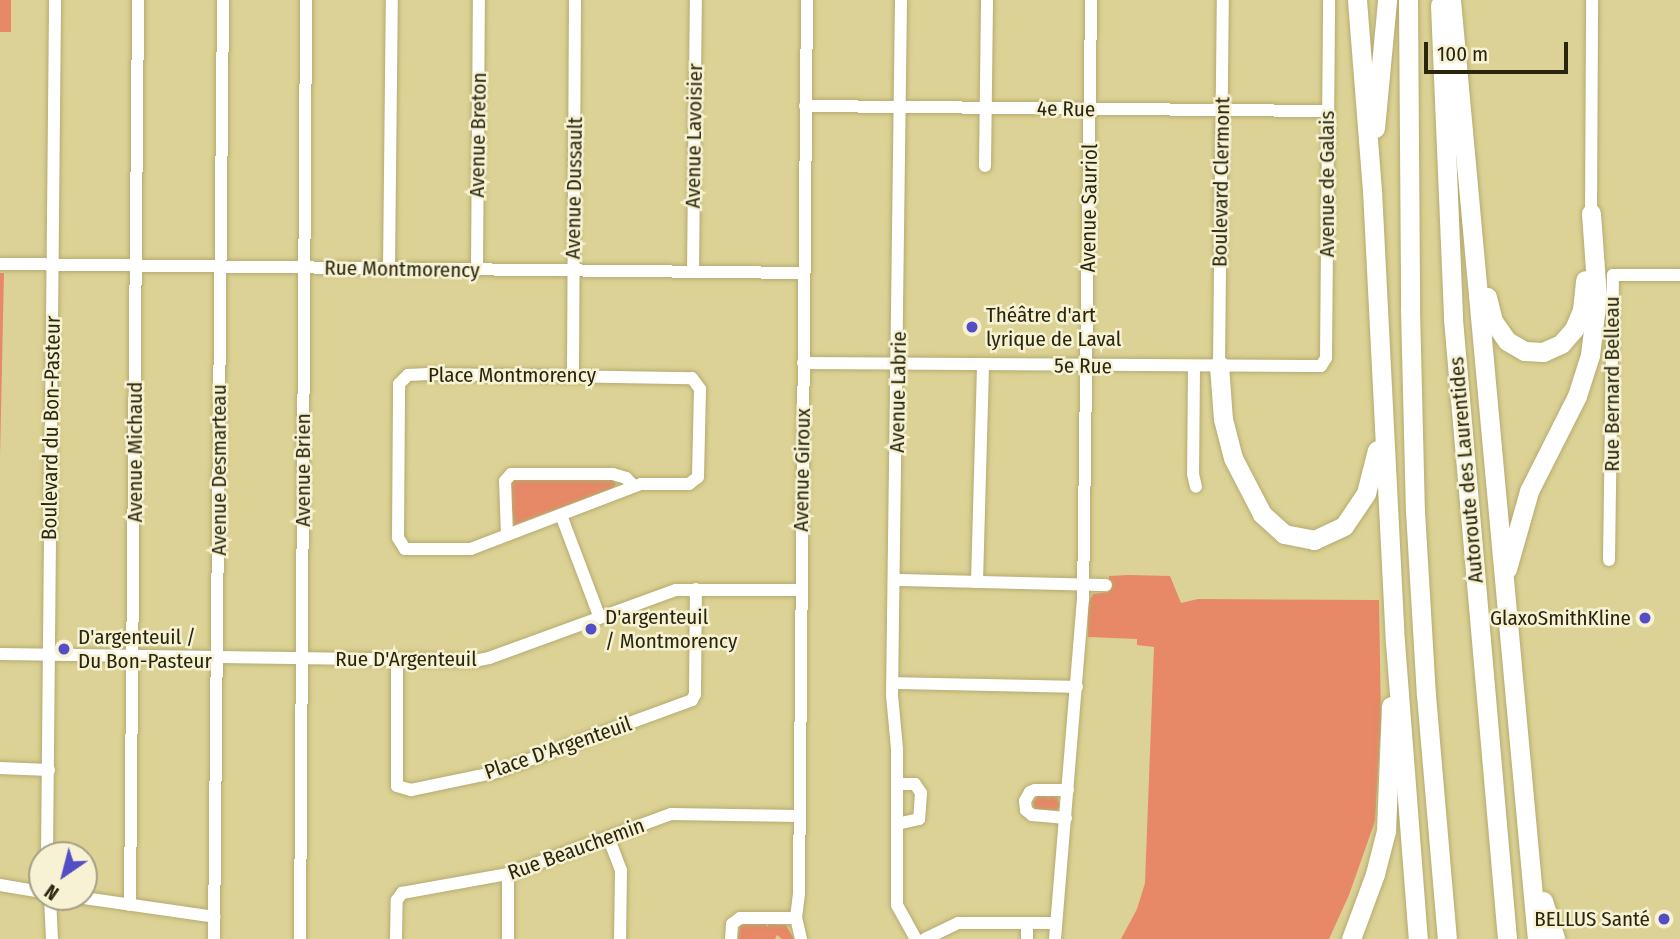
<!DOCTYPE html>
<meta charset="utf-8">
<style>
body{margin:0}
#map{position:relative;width:1680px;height:939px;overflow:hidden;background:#dcd295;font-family:"Fira Sans Condensed",sans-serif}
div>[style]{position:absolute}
.green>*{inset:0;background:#e78866;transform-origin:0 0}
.roads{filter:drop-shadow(0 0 2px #b5ab70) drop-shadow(0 0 2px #b5ab70)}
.minor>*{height:12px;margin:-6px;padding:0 6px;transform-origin:6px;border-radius:6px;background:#fff}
.highway>*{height:19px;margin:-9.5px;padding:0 9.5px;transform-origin:9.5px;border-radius:9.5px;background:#fff}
.dots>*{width:19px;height:19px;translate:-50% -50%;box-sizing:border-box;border:4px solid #f7f2d4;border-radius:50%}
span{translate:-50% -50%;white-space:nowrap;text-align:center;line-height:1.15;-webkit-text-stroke:5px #f7f2d4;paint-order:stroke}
.street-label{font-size:21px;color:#2a260e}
.poi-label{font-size:21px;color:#2a260e}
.left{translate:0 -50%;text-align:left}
.right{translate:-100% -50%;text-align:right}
.north{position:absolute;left:28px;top:841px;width:70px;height:70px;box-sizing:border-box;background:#f7f2d4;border:2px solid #a5a085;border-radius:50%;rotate:215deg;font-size:19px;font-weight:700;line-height:28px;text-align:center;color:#2a260e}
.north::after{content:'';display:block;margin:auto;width:24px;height:32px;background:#544ec6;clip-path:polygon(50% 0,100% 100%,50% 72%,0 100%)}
.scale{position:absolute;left:1424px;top:42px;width:144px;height:32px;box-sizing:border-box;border:4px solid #2a260e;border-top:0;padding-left:9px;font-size:21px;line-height:24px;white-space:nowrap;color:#2a260e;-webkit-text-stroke:5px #f7f2d4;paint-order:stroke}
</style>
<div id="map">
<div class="green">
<i style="left:0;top:0;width:11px;height:32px"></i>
<i style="clip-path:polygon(0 273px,4px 273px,0 457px)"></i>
<i style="clip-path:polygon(512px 479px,612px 479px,616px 484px,613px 488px,514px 525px,509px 483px)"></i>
<i style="clip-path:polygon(1128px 575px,1170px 576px,1181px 603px,1198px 599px,1379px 600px,1381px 720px,1375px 821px,1349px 895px,1329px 939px,1121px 939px,1137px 909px,1145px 883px,1154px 647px,1137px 645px,1137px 639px,1088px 637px,1088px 603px,1093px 594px,1108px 592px,1109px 576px)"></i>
<i style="clip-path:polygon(1038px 796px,1047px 796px,1048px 799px,1049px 796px,1057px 797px,1060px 806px,1057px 810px,1035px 809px,1033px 802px)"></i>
<i style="clip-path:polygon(746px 924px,765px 924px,768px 927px,768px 924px,786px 925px,794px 939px,782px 939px,777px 935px,775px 939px,738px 939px,740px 926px)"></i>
</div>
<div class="roads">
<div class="minor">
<i style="left:901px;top:0;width:695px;rotate:90.74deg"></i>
<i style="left:892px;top:695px;width:54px;rotate:84.7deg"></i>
<i style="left:897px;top:749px;width:156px;rotate:90deg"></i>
<i style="left:897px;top:905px;width:39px;rotate:61deg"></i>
<i style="left:805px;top:106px;width:522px;rotate:0.55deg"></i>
<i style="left:985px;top:166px;width:166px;rotate:-89.3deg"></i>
<i style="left:1591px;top:213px;width:213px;rotate:-89.7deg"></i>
<i style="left:0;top:264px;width:804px;rotate:0.64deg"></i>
<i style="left:389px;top:269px;width:269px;rotate:-89.4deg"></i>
<i style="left:477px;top:270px;width:270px;rotate:-89.6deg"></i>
<i style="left:693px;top:272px;width:272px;rotate:-89.4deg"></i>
<i style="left:803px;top:363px;width:518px;rotate:0.33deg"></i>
<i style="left:1321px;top:366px;width:9px;rotate:-58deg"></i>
<i style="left:1326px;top:358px;width:358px;rotate:-89.5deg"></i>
<i style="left:1219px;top:365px;width:365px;rotate:-89.4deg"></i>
<i style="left:1194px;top:367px;width:107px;rotate:90.5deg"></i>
<i style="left:1193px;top:474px;width:13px;rotate:77deg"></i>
<i style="left:428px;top:374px;width:264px;rotate:0.9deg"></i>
<i style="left:692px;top:378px;width:14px;rotate:54deg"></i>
<i style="left:700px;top:389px;width:88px;rotate:91.3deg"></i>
<i style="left:698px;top:477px;width:11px;rotate:142deg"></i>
<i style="left:689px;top:484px;width:48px;rotate:180deg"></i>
<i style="left:641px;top:484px;width:182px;rotate:159.1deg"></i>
<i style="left:471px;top:549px;width:66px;rotate:180deg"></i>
<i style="left:405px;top:549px;width:13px;rotate:-122deg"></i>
<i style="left:398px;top:538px;width:154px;rotate:-89.6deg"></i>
<i style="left:399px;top:384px;width:13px;rotate:-45deg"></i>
<i style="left:408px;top:375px;width:20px;rotate:-3deg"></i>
<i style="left:573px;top:376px;width:376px;rotate:-89.7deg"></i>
<i style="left:561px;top:515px;width:110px;rotate:69.3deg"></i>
<i style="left:507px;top:535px;width:54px;rotate:-92.1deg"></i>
<i style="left:505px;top:481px;width:9px;rotate:-49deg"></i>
<i style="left:511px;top:474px;width:102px"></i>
<i style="left:613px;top:474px;width:14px;rotate:17deg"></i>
<i style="left:626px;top:478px;width:11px;rotate:45deg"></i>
<i style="left:1609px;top:560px;width:285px;rotate:-89.2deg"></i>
<i style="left:1613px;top:275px;width:67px"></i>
<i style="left:896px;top:580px;width:210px;rotate:1.4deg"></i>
<i style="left:977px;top:582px;width:217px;rotate:-88.4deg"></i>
<i style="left:0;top:654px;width:474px;rotate:0.8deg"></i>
<i style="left:474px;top:661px;width:15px;rotate:-11deg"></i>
<i style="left:489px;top:658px;width:199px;rotate:-20deg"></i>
<i style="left:676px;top:590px;width:125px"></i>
<i style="left:397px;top:659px;width:127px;rotate:90deg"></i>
<i style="left:397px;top:786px;width:15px;rotate:16deg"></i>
<i style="left:411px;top:790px;width:84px;rotate:-11.7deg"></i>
<i style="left:493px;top:773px;width:212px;rotate:-20.1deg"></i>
<i style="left:692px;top:700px;width:7px;rotate:-63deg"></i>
<i style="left:695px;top:694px;width:105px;rotate:-89.5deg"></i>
<i style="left:893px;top:683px;width:184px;rotate:1.2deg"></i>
<i style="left:0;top:768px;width:49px;rotate:2.3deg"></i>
<i style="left:898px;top:784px;width:17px"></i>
<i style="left:915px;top:784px;width:11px;rotate:56deg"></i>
<i style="left:921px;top:793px;width:26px;rotate:94deg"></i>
<i style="left:919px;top:819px;width:22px;rotate:167deg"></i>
<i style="left:1066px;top:818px;width:34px;rotate:-175deg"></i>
<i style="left:1032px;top:815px;width:8px;rotate:-140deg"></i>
<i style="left:1026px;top:810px;width:9px;rotate:-96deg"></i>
<i style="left:1025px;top:801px;width:10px;rotate:-61deg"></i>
<i style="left:1030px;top:792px;width:5px;rotate:-22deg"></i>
<i style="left:1035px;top:790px;width:33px"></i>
<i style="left:609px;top:839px;width:33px;rotate:69deg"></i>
<i style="left:621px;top:870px;width:69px;rotate:90.8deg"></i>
<i style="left:47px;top:855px;width:855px;rotate:-89.46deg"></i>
<i style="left:508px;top:874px;width:65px;rotate:90deg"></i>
<i style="left:0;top:885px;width:43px;rotate:9.5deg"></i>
<i style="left:50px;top:897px;width:42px;rotate:87.3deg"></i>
<i style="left:77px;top:897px;width:139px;rotate:8.2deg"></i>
<i style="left:130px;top:905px;width:905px;rotate:-89.49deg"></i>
<i style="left:214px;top:939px;width:939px;rotate:-89.45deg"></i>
<i style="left:300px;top:939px;width:939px;rotate:-89.63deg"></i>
<i style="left:396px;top:939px;width:39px;rotate:-89deg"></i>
<i style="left:397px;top:900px;width:9px;rotate:-54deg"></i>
<i style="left:402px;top:893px;width:108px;rotate:-10.2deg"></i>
<i style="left:508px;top:874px;width:174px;rotate:-20.2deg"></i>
<i style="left:671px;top:814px;width:128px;rotate:0.9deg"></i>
<i style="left:731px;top:939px;width:15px;rotate:-86deg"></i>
<i style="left:732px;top:924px;width:10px;rotate:-37deg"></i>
<i style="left:740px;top:918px;width:56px"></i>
<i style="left:801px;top:939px;width:22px;rotate:-103deg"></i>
<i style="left:796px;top:918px;width:25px;rotate:-83deg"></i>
<i style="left:799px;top:893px;width:893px;rotate:-89.49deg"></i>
<i style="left:925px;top:939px;width:37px;rotate:-26deg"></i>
<i style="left:958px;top:923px;width:98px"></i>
<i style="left:1027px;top:939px;width:16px;rotate:-90deg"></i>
<i style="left:1055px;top:939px;width:341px;rotate:-85.3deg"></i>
<i style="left:1083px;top:599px;width:599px;rotate:-89.23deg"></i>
</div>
<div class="highway">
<i style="left:1357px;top:0;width:191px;rotate:85.5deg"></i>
<i style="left:1372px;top:190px;width:453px;rotate:87.1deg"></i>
<i style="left:1395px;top:642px;width:298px;rotate:85.6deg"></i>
<i style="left:1408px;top:0;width:309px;rotate:89.6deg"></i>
<i style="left:1410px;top:309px;width:202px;rotate:88.6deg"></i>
<i style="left:1415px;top:511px;width:184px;rotate:86.6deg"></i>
<i style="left:1426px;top:695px;width:245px;rotate:85.1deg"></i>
<i style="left:1451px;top:0;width:943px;rotate:84.77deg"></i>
<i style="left:1440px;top:5px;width:314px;rotate:87.6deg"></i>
<i style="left:1453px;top:319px;width:622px;rotate:85.02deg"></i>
<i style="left:1375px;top:128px;width:129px;rotate:-84.6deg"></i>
<i style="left:1487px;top:297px;width:25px;rotate:76deg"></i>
<i style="left:1493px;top:321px;width:24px;rotate:55deg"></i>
<i style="left:1507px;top:341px;width:20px;rotate:30deg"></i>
<i style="left:1524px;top:351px;width:19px;rotate:3deg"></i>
<i style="left:1543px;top:352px;width:20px;rotate:-24deg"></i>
<i style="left:1561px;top:344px;width:20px;rotate:-49deg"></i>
<i style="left:1574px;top:329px;width:21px;rotate:-67deg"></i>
<i style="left:1582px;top:310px;width:30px;rotate:-84deg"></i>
<i style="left:1219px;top:365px;width:54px;rotate:85.8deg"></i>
<i style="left:1223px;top:419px;width:40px;rotate:75.6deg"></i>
<i style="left:1233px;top:458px;width:63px;rotate:62.6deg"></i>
<i style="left:1262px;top:514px;width:30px;rotate:42deg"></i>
<i style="left:1284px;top:534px;width:31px;rotate:11deg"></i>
<i style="left:1314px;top:540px;width:33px;rotate:-25deg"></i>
<i style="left:1344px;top:526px;width:40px;rotate:-56deg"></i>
<i style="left:1366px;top:493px;width:44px;rotate:-75.7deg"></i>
<i style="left:1507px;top:569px;width:81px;rotate:-74.2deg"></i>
<i style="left:1529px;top:491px;width:106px;rotate:-63.2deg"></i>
<i style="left:1577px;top:396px;width:43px;rotate:-72.4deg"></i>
<i style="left:1590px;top:355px;width:58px;rotate:-83.1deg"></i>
<i style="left:1597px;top:297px;width:84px;rotate:-94.1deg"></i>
<i style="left:1543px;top:901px;width:40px;rotate:72deg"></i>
<i style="left:1351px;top:939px;width:69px;rotate:-69.7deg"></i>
<i style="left:1375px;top:874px;width:44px;rotate:-75.7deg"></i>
<i style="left:1386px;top:831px;width:125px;rotate:-87.7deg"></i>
</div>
</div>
<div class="dots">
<i style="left:972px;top:327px;background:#544ec6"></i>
<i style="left:1645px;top:618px;background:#544ec6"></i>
<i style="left:591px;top:629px;background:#544ec6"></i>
<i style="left:64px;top:649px;background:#544ec6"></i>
<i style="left:1664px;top:919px;background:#544ec6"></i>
</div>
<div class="street-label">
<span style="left:1066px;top:109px;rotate:1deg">4e Rue</span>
<span style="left:478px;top:135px;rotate:-89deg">Avenue Breton</span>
<span style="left:694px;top:136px;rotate:-89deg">Avenue Lavoisier</span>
<span style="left:1221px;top:182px;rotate:-89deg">Boulevard Clermont</span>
<span style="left:1327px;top:184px;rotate:-90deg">Avenue de Galais</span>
<span style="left:574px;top:188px;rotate:-89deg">Avenue Dussault</span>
<span style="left:1089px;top:208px;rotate:-89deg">Avenue Sauriol</span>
<span style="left:402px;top:269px;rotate:1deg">Rue Montmorency</span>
<span style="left:1083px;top:366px;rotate:1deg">5e Rue</span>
<span style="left:512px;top:375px">Place Montmorency</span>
<span style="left:1612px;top:384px;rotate:-90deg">Rue Bernard Belleau</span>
<span style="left:898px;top:392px;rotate:-89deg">Avenue Labrie</span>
<span style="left:51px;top:428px;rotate:-89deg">Boulevard du Bon-Pasteur</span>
<span style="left:135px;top:452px;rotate:-90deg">Avenue Michaud</span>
<span style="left:219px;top:470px;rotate:-90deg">Avenue Desmarteau</span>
<span style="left:303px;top:470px;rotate:-90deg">Avenue Brien</span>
<span style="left:802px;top:470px;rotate:-89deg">Avenue Giroux</span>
<span style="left:1466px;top:470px;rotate:-95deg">Autoroute des Laurentides</span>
<span style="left:406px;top:659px">Rue D'Argenteuil</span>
<span style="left:558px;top:748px;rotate:-19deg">Place D'Argenteuil</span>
<span style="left:576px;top:849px;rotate:-20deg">Rue Beauchemin</span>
</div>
<div class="poi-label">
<span class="left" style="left:986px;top:327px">Théâtre d'art<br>lyrique de Laval</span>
<span class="left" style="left:605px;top:629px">D'argenteuil<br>/ Montmorency</span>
<span class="right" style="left:1631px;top:618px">GlaxoSmithKline</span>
<span class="left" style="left:78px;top:649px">D'argenteuil /<br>Du Bon-Pasteur</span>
<span class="right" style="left:1650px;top:919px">BELLUS Santé</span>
</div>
<div class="north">N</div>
<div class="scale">100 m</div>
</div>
